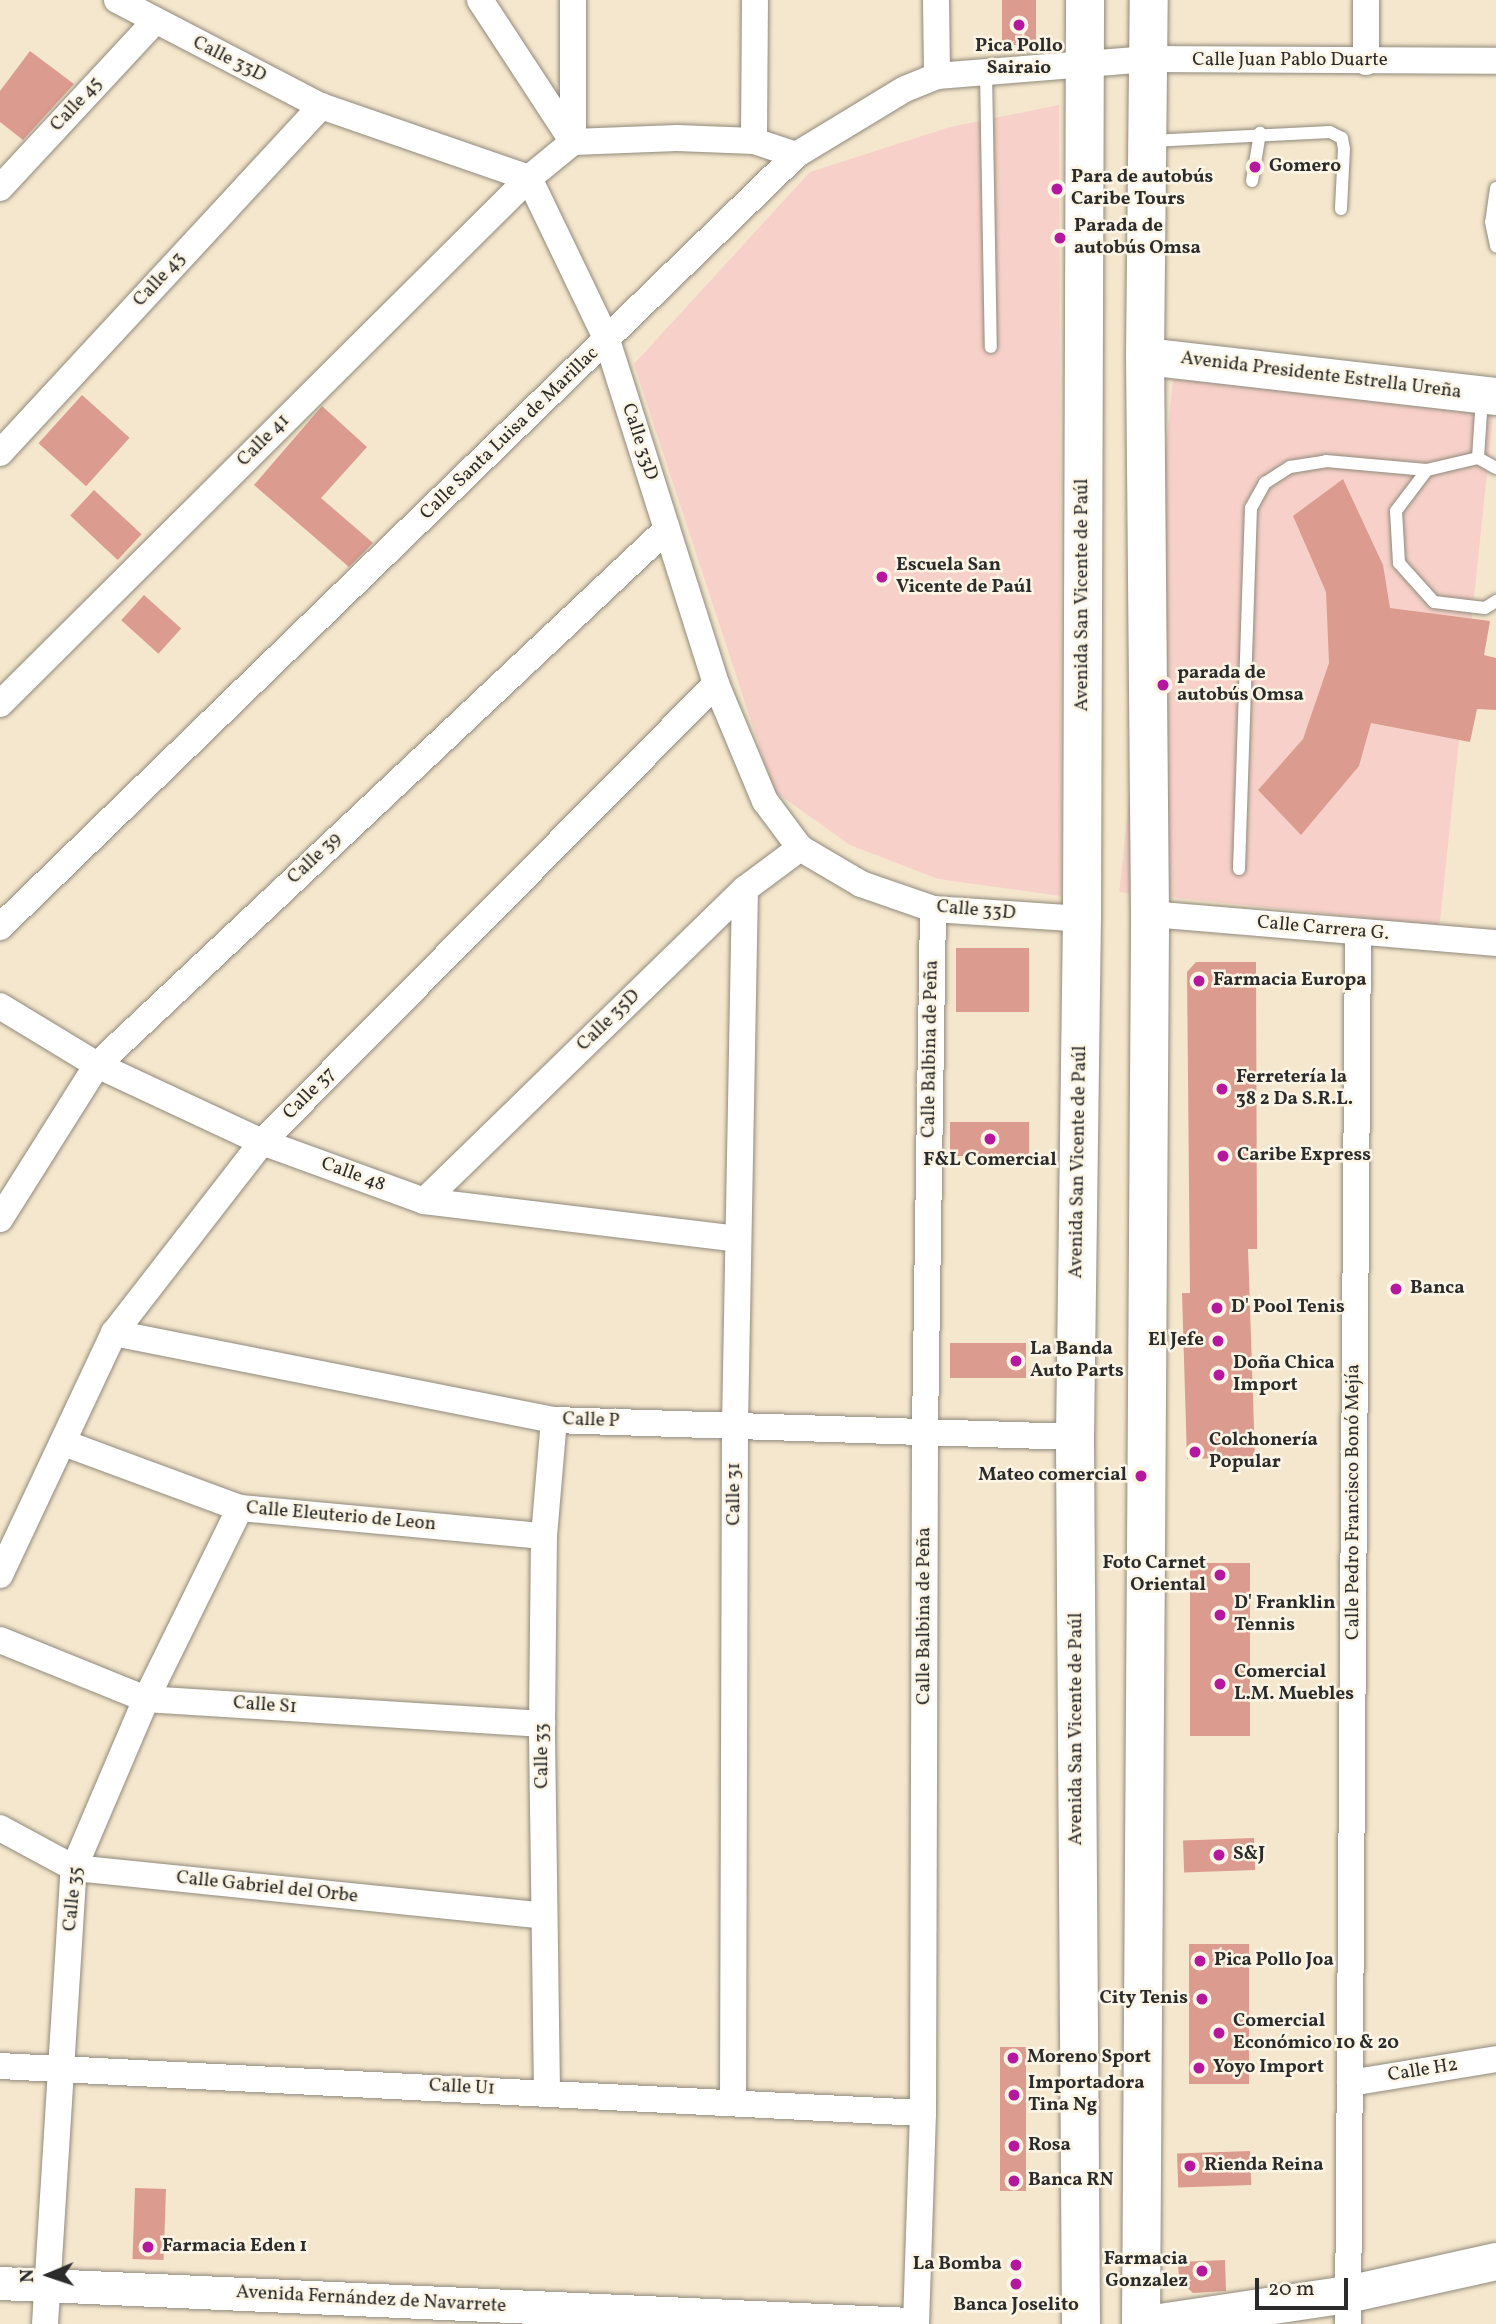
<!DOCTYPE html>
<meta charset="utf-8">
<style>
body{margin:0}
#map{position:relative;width:1496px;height:2324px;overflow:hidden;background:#f5e7cd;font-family:Vollkorn,serif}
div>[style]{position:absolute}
.built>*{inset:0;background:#f7d1c9;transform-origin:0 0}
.building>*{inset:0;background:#db9b8f;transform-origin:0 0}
.roads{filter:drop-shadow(0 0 2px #90897c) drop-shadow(0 0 2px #90897c)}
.service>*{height:12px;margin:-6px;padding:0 6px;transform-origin:6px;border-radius:6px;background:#fff}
.minor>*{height:26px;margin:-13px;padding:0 13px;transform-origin:13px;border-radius:13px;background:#fff}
.tertiary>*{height:33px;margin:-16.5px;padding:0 16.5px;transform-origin:16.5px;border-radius:16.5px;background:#fff}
.secondary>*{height:37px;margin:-18.5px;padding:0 18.5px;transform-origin:18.5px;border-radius:18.5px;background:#fff}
.primary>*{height:38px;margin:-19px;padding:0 19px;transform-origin:19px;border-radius:19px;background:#fff}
.dots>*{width:19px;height:19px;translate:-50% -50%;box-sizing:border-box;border:4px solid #fcf5e5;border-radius:50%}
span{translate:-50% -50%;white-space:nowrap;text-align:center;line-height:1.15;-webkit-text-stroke:5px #fcf5e5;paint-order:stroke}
.poi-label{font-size:19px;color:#2b2b2b;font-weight:700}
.left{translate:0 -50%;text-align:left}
.right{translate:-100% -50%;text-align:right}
.street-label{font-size:19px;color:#2b2b2b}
.north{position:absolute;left:14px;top:2240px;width:70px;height:70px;-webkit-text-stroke:5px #fcf5e5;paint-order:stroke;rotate:268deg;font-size:19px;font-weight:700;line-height:28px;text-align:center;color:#2b2b2b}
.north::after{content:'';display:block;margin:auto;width:24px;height:32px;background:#2b2b2b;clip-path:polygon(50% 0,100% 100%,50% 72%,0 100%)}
.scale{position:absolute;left:1255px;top:2278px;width:93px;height:32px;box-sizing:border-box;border:4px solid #2b2b2b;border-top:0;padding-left:9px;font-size:21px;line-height:24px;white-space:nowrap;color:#2b2b2b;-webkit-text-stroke:5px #fcf5e5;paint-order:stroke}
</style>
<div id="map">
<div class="built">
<i style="clip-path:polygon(1059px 105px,1061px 896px,938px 879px,850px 845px,774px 791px,634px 364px,810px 172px,950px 127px)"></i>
<i style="left:1176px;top:352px;width:322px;height:543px;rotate:6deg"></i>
</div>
<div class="building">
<i style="left:1002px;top:0;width:34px;height:45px"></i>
<i style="clip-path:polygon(30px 51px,74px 84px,23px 140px,0 122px,0 91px)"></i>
<i style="left:82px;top:395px;width:64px;height:65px;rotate:42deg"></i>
<i style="clip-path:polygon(322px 406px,367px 447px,321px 498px,373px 543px,349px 567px,254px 485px)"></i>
<i style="clip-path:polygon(1343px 479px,1383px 565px,1390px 608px,1490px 621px,1484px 655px,1496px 658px,1496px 710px,1477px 709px,1470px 742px,1371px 723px,1359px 766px,1301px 835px,1258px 790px,1303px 739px,1329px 663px,1326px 592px,1293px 516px)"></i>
<i style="left:94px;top:490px;width:65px;height:35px;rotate:43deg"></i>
<i style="left:144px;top:595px;width:50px;height:34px;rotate:42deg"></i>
<i style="left:956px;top:948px;width:73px;height:64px"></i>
<i style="clip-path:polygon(1196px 962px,1256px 962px,1257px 1249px,1248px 1249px,1255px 1457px,1187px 1459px,1182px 1293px,1190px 1293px,1187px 972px)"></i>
<i style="left:950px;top:1122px;width:79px;height:34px"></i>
<i style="left:950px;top:1343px;width:76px;height:35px"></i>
<i style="left:1190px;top:1563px;width:60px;height:173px"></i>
<i style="left:1254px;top:1838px;width:32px;height:71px;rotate:88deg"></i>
<i style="left:1189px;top:1944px;width:60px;height:140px"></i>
<i style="left:1026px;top:2047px;width:144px;height:26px;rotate:90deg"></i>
<i style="left:1250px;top:2151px;width:34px;height:73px;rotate:88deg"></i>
<i style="left:135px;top:2188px;width:31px;height:71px;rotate:2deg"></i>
<i style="clip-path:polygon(1225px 2260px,1226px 2291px,1193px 2293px,1179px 2280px,1178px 2262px)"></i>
</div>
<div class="roads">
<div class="service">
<i style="left:986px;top:72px;width:275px;rotate:89deg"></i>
<i style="left:1151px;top:141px;width:179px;rotate:-2.9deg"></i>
<i style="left:1330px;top:132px;width:13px;rotate:27deg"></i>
<i style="left:1342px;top:138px;width:11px;rotate:80deg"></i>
<i style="left:1344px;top:149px;width:60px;rotate:92.9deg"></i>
<i style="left:1252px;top:181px;width:49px;rotate:-80.5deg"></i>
<i style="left:1496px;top:188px;width:34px;rotate:98deg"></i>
<i style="left:1491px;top:222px;width:25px;rotate:78deg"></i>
<i style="left:1478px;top:458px;width:60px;rotate:-86.2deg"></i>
<i style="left:1496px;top:468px;width:21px;rotate:-151deg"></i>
<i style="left:1478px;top:458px;width:52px;rotate:166.8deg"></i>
<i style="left:1427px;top:470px;width:51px;rotate:127.1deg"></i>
<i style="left:1396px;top:511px;width:52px;rotate:86.7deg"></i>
<i style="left:1399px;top:563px;width:52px;rotate:48.1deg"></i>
<i style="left:1434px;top:602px;width:51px;rotate:6.7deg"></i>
<i style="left:1485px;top:608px;width:13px;rotate:-32deg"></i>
<i style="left:1239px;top:869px;width:361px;rotate:-88.1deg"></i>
<i style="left:1251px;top:508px;width:29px;rotate:-61deg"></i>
<i style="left:1265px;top:483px;width:30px;rotate:-33deg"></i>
<i style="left:1290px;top:467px;width:36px;rotate:-9deg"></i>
<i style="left:1326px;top:461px;width:101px;rotate:5.1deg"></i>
</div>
<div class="minor">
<i style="left:117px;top:0;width:230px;rotate:27.5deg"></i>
<i style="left:321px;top:106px;width:220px;rotate:19.1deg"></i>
<i style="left:529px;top:178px;width:180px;rotate:64.3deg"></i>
<i style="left:607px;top:340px;width:361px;rotate:72.4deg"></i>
<i style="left:716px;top:684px;width:127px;rotate:67.3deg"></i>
<i style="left:765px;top:801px;width:59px;rotate:53.3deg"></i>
<i style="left:800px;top:848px;width:71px;rotate:30.5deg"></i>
<i style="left:861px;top:884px;width:76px;rotate:19.1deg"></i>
<i style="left:933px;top:909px;width:149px;rotate:3.8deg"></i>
<i style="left:480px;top:0;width:170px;rotate:56.8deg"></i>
<i style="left:573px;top:142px;width:104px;rotate:-2.2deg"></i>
<i style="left:677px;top:138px;width:77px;rotate:2.2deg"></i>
<i style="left:754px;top:141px;width:44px;rotate:18.4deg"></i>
<i style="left:936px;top:0;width:76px;rotate:89.2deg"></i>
<i style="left:1366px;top:0;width:62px;rotate:90deg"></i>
<i style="left:754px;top:141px;width:141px;rotate:-89.6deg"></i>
<i style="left:0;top:188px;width:226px;rotate:-47.1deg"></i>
<i style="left:0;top:453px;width:473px;rotate:-47.2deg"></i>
<i style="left:0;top:704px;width:746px;rotate:-44.84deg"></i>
<i style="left:529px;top:178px;width:57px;rotate:-39.3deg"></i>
<i style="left:573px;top:142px;width:142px;rotate:-90deg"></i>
<i style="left:1150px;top:914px;width:347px;rotate:4.8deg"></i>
<i style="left:0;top:927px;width:1109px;rotate:-44.12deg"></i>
<i style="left:796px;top:155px;width:127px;rotate:-31.2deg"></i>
<i style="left:905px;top:89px;width:35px;rotate:-22deg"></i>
<i style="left:937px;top:76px;width:212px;rotate:-4.6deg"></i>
<i style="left:1148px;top:59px;width:348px;rotate:0.3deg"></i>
<i style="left:0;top:1006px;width:114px;rotate:31.3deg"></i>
<i style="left:97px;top:1065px;width:182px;rotate:25deg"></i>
<i style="left:262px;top:1142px;width:172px;rotate:20deg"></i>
<i style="left:424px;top:1201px;width:316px;rotate:6.9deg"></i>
<i style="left:424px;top:1201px;width:448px;rotate:-44.2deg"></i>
<i style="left:745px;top:889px;width:69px;rotate:-36.7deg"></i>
<i style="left:0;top:1219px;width:182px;rotate:-57.8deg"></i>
<i style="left:97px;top:1065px;width:782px;rotate:-43.24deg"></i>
<i style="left:114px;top:1333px;width:449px;rotate:11.2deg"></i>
<i style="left:554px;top:1420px;width:521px;rotate:1.87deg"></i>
<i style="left:64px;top:1443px;width:188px;rotate:20.3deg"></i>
<i style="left:240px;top:1508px;width:305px;rotate:5.3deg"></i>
<i style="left:0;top:1575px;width:268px;rotate:-64.8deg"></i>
<i style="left:114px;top:1333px;width:242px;rotate:-52.2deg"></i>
<i style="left:262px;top:1142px;width:645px;rotate:-45.25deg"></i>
<i style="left:0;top:1640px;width:157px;rotate:22deg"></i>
<i style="left:146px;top:1699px;width:397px;rotate:3.6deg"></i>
<i style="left:0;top:1828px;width:84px;rotate:28.4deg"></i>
<i style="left:74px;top:1868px;width:472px;rotate:5.8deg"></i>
<i style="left:0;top:2066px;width:924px;rotate:2.92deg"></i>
<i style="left:1350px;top:2083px;width:148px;rotate:-9.3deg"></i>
<i style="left:547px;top:2092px;width:368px;rotate:-90.8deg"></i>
<i style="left:542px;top:1724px;width:188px;rotate:-89.4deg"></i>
<i style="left:544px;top:1536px;width:116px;rotate:-85.1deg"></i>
<i style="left:733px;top:2100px;width:675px;rotate:-89.83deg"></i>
<i style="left:735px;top:1425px;width:536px;rotate:-88.93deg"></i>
<i style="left:45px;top:2324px;width:457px;rotate:-86.4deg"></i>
<i style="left:74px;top:1868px;width:184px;rotate:-66.9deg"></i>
<i style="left:146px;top:1699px;width:213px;rotate:-63.8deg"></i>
<i style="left:916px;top:2324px;width:211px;rotate:-88.1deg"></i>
<i style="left:923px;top:2113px;width:684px;rotate:-89.83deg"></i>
<i style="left:925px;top:1429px;width:520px;rotate:-89.12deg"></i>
<i style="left:1348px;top:2324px;width:1392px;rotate:-89.59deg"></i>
</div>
<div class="tertiary">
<i style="left:0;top:2283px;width:911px;rotate:2.58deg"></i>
</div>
<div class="secondary">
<i style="left:1145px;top:356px;width:353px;rotate:6.5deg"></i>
<i style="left:1146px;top:2324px;width:203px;rotate:-8.5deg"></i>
<i style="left:1347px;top:2294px;width:153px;rotate:-12.5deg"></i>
</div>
<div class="primary">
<i style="left:1081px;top:2324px;width:887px;rotate:-90.39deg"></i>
<i style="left:1075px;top:1437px;width:518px;rotate:-89.23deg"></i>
<i style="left:1082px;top:919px;width:919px;rotate:-89.81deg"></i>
<i style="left:1141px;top:2324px;width:1410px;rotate:-89.63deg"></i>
<i style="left:1150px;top:914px;width:558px;rotate:-90.51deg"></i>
<i style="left:1145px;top:356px;width:356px;rotate:-89.4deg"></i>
</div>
</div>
<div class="dots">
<i style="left:1019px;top:25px;background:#b5179e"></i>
<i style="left:1255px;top:167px;background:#b5179e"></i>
<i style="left:1057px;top:189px;background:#b5179e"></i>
<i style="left:1060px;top:238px;background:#b5179e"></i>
<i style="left:882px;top:577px;background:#b5179e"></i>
<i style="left:1163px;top:685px;background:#b5179e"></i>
<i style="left:1199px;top:981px;background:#b5179e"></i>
<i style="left:1222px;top:1089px;background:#b5179e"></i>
<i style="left:990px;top:1139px;background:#b5179e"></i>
<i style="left:1223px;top:1156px;background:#b5179e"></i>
<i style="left:1396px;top:1289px;background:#b5179e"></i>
<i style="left:1217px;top:1308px;background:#b5179e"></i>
<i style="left:1218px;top:1341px;background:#b5179e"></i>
<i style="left:1016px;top:1361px;background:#b5179e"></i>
<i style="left:1219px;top:1375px;background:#b5179e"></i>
<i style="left:1195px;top:1452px;background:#b5179e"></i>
<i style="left:1141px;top:1476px;background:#b5179e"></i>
<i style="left:1220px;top:1575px;background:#b5179e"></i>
<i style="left:1220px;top:1615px;background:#b5179e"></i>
<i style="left:1220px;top:1684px;background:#b5179e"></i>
<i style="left:1219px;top:1855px;background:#b5179e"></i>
<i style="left:1200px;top:1961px;background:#b5179e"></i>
<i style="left:1202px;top:1999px;background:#b5179e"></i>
<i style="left:1219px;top:2033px;background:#b5179e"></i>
<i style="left:1013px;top:2058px;background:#b5179e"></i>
<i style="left:1199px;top:2068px;background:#b5179e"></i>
<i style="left:1014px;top:2095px;background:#b5179e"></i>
<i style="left:1014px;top:2146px;background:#b5179e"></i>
<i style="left:1190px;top:2166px;background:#b5179e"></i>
<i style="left:1014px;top:2181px;background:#b5179e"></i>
<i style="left:148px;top:2247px;background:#b5179e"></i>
<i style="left:1016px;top:2265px;background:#b5179e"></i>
<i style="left:1202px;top:2271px;background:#b5179e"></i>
<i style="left:1016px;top:2284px;background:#b5179e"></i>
</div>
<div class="poi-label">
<span style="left:1019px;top:58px">Pica Pollo<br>Sairaio</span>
<span class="left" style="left:1269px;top:167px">Gomero</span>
<span class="left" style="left:1071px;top:189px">Para de autobús<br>Caribe Tours</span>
<span class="left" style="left:1074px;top:238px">Parada de<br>autobús Omsa</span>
<span class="left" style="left:896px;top:577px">Escuela San<br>Vicente de Paúl</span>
<span class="left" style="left:1177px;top:685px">parada de<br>autobús Omsa</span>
<span class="left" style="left:1213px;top:981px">Farmacia Europa</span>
<span class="left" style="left:1236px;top:1089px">Ferretería la<br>38 2 Da S.R.L.</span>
<span class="left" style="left:1237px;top:1156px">Caribe Express</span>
<span style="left:990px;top:1161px">F&amp;L Comercial</span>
<span class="left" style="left:1410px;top:1289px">Banca</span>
<span class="left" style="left:1231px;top:1308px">D' Pool Tenis</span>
<span class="right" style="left:1204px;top:1341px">El Jefe</span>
<span class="left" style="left:1030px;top:1361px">La Banda<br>Auto Parts</span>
<span class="left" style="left:1233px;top:1375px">Doña Chica<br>Import</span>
<span class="left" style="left:1209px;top:1452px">Colchonería<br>Popular</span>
<span class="right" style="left:1127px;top:1476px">Mateo comercial</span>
<span class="right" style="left:1206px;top:1575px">Foto Carnet<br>Oriental</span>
<span class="left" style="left:1234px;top:1615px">D' Franklin<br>Tennis</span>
<span class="left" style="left:1234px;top:1684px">Comercial<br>L.M. Muebles</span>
<span class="left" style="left:1233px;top:1855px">S&amp;J</span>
<span class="left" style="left:1214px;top:1961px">Pica Pollo Joa</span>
<span class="right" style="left:1188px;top:1999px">City Tenis</span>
<span class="left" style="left:1233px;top:2033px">Comercial<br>Económico 10 &amp; 20</span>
<span class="left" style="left:1027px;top:2058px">Moreno Sport</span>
<span class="left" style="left:1213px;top:2068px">Yoyo Import</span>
<span class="left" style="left:1028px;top:2095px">Importadora<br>Tina Ng</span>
<span class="left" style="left:1028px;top:2146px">Rosa</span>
<span class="left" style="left:1204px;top:2166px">Rienda Reina</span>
<span class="left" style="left:1028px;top:2181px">Banca RN</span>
<span class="left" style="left:162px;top:2247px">Farmacia Eden 1</span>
<span class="right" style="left:1188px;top:2271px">Farmacia<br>Gonzalez</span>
<span class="right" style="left:1002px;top:2265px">La Bomba</span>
<span style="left:1016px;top:2306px">Banca Joselito</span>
</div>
<div class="street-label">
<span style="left:229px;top:60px;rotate:27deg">Calle 33D</span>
<span style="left:1290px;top:61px">Calle Juan Pablo Duarte</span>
<span style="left:77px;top:105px;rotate:-47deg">Calle 45</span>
<span style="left:160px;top:280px;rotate:-47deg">Calle 43</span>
<span style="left:1321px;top:376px;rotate:7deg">Avenida Presidente Estrella Ureña</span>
<span style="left:510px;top:434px;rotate:-44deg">Calle Santa Luisa de Marillac</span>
<span style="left:264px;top:441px;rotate:-45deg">Calle 41</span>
<span style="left:639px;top:442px;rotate:72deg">Calle 33D</span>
<span style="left:1083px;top:595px;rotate:-90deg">Avenida San Vicente de Paúl</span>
<span style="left:315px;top:859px;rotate:-43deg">Calle 39</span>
<span style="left:976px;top:911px;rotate:5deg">Calle 33D</span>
<span style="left:1323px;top:929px;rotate:5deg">Calle Carrera G.</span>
<span style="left:609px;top:1021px;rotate:-44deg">Calle 35D</span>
<span style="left:931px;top:1049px;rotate:-89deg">Calle Balbina de Peña</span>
<span style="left:310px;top:1094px;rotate:-45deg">Calle 37</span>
<span style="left:1079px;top:1162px;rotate:-89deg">Avenida San Vicente de Paúl</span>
<span style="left:353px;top:1175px;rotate:20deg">Calle 48</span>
<span style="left:591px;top:1421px;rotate:2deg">Calle P</span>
<span style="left:735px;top:1494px;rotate:-90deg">Calle 31</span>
<span style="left:1354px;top:1502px;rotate:-90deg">Calle Pedro Francisco Bonó Mejía</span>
<span style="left:341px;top:1517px;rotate:5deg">Calle Eleuterio de Leon</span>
<span style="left:925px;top:1616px;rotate:-90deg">Calle Balbina de Peña</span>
<span style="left:265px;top:1706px;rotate:4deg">Calle S1</span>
<span style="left:1077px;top:1729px;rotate:-90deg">Avenida San Vicente de Paúl</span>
<span style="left:543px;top:1756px;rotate:-90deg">Calle 33</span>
<span style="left:267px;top:1888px;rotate:6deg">Calle Gabriel del Orbe</span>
<span style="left:74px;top:1899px;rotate:-84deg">Calle 35</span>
<span style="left:1423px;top:2071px;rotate:-9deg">Calle H2</span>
<span style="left:462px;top:2088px;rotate:3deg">Calle U1</span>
<span style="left:371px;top:2300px;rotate:3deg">Avenida Fernández de Navarrete</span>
</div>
<div class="north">N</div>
<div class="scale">20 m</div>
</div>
